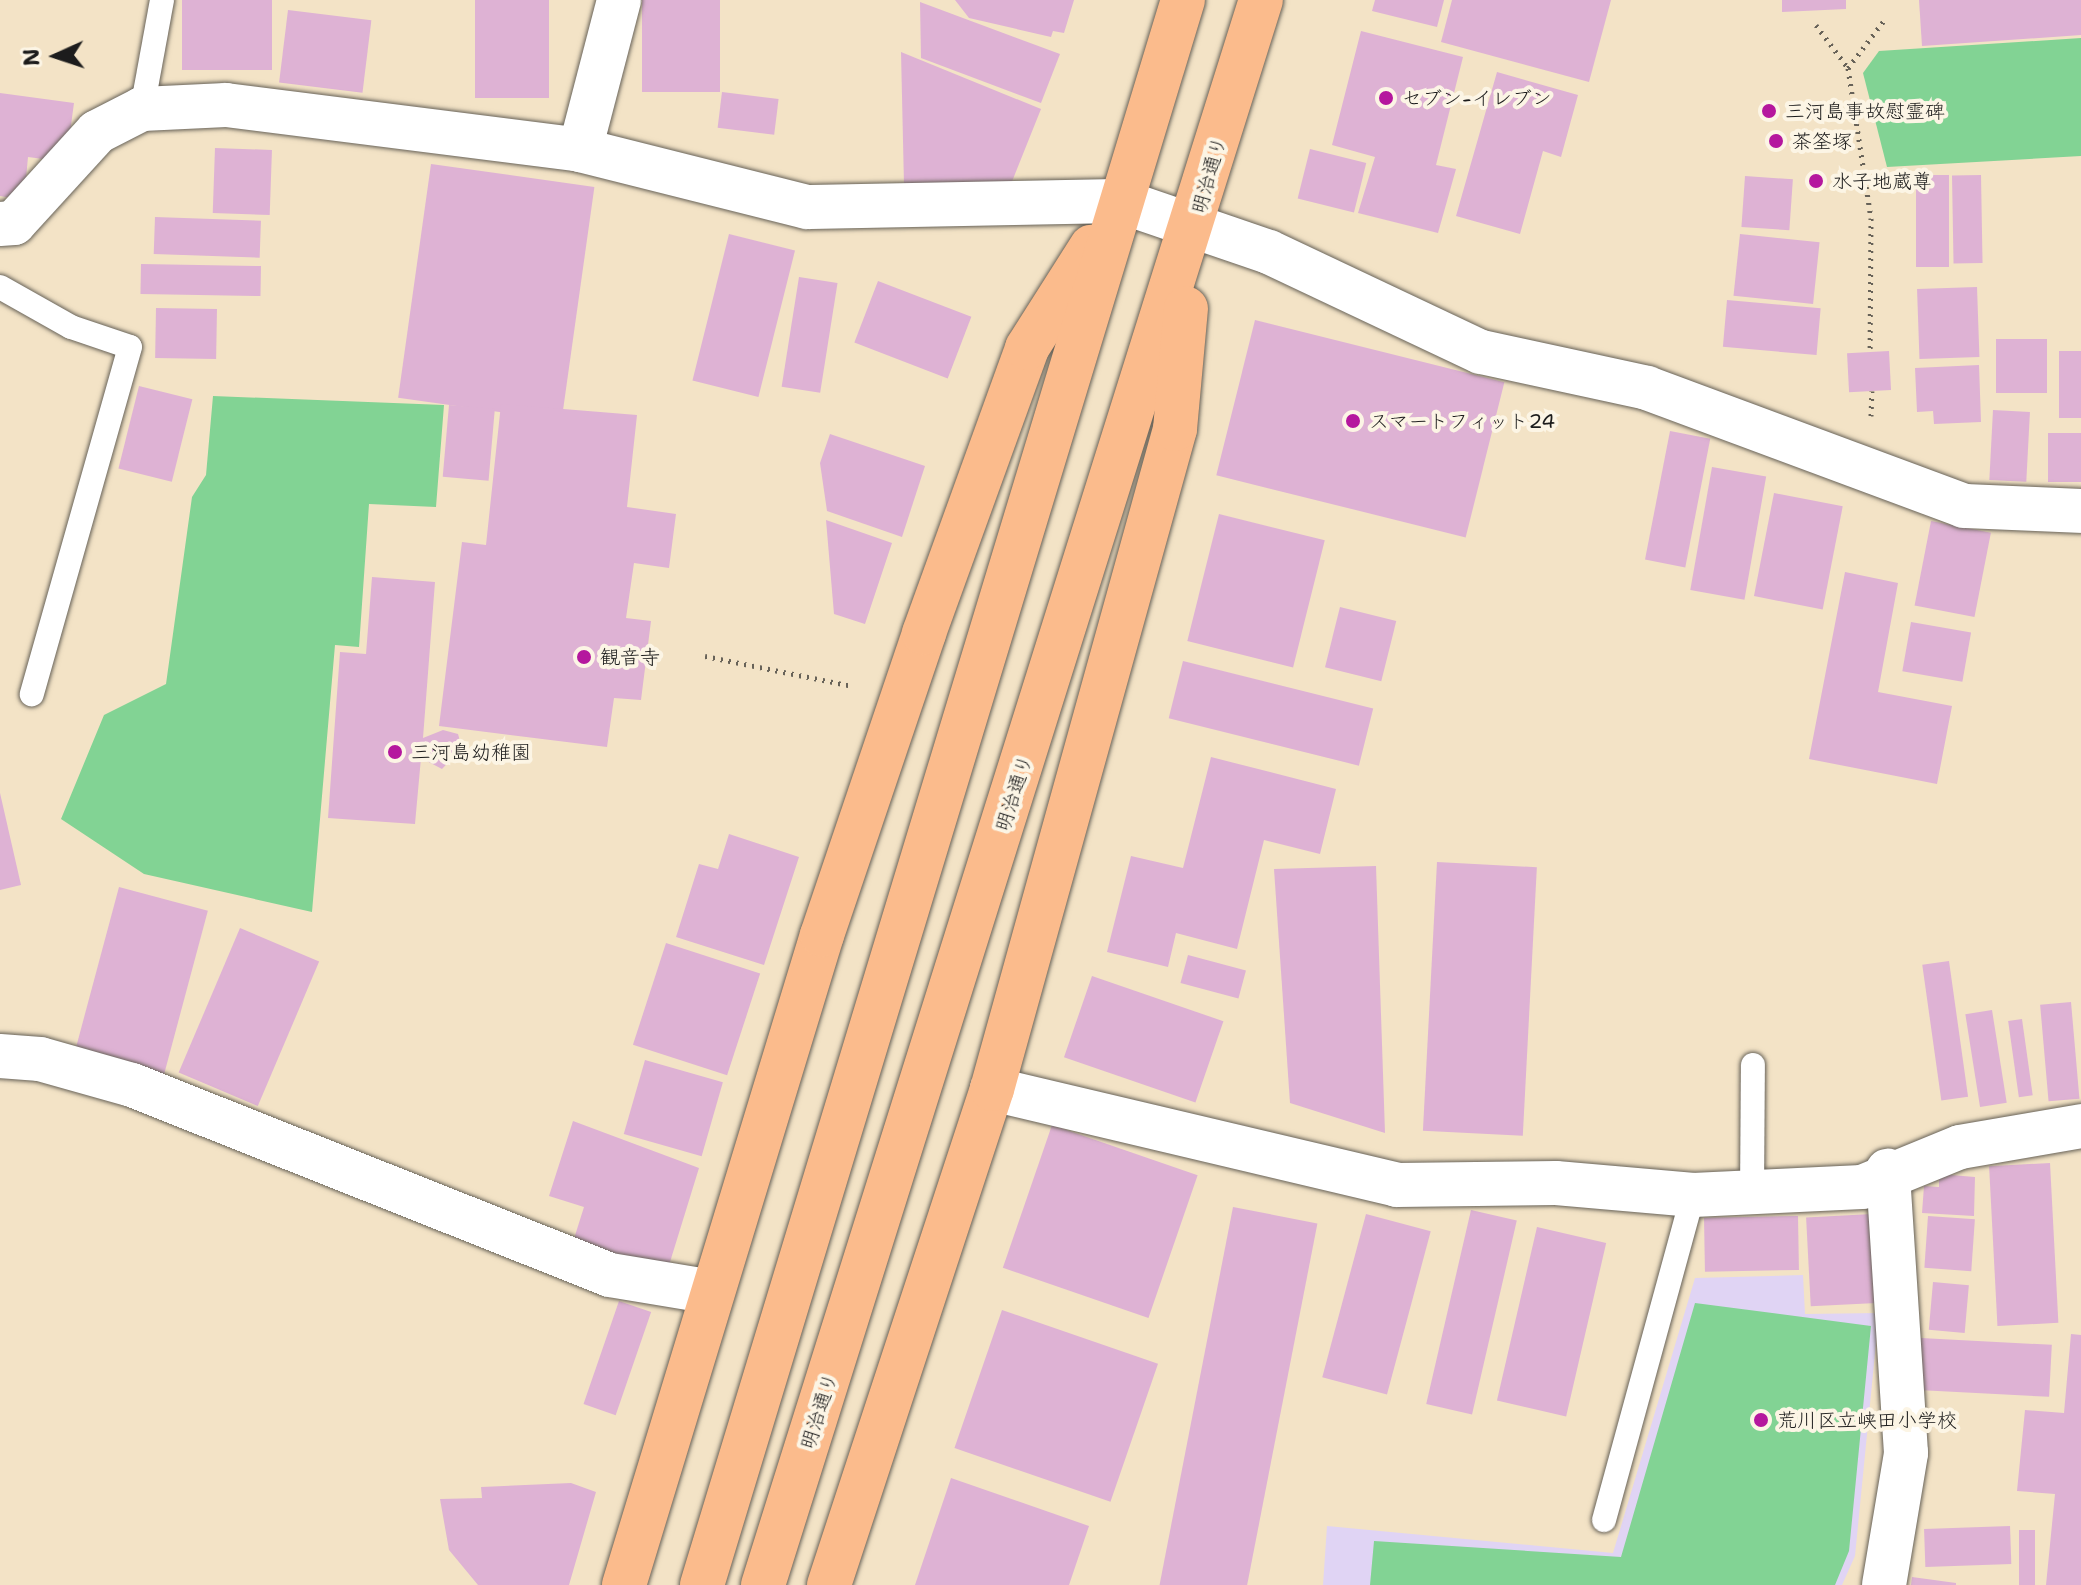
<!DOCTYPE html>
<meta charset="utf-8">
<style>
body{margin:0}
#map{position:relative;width:2081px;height:1585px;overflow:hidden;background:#f3e3c6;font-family:"Shantell Sans","Klee One",sans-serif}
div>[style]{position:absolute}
.built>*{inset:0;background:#e0d4f4}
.green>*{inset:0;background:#82d394}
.building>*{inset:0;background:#deb2d4;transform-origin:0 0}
.path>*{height:5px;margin-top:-2.5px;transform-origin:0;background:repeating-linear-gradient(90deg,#676258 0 2px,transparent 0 8px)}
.roads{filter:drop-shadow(0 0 2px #676258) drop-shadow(0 0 2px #676258)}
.lane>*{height:24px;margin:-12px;padding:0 12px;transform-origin:12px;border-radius:12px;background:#fff}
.street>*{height:44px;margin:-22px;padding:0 22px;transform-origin:22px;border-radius:22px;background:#fff}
.primary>*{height:44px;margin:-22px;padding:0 22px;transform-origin:22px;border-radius:22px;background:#fbbb8c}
.dots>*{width:22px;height:22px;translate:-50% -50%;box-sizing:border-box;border:4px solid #fcf5e5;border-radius:50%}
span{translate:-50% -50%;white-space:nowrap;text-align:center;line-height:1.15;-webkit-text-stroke:8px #fcf5e5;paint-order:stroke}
.poi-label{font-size:20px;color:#1c1c1c}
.left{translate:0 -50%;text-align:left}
.street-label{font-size:20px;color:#1c1c1c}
.north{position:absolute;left:16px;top:16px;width:80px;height:80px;-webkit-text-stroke:6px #fcf5e5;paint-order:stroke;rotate:267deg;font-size:22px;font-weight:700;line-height:32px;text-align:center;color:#1c1c1c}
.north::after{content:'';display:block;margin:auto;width:28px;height:36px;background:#1c1c1c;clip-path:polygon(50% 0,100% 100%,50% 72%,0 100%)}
</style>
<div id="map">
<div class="built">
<i style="clip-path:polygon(1803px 1275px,1805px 1314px,1879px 1313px,1855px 1556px,1842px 1585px,1323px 1585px,1327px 1526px,1613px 1553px,1695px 1278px)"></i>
</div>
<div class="green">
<i style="clip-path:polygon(2081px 38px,2081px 156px,1887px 167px,1863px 73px,1879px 51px)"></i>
<i style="clip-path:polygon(213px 396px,444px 405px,436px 507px,369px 504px,359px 647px,335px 645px,312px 912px,144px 874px,61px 819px,104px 715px,166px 684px,192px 497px,206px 475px)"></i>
<i style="clip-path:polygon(1695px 1303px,1871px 1326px,1849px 1551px,1835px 1585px,1370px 1585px,1374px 1541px,1621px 1557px)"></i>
</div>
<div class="building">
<i style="left:182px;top:0;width:90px;height:70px"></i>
<i style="left:475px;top:0;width:74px;height:98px"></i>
<i style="left:642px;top:0;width:78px;height:92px"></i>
<i style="clip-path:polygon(955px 0,1074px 0,1064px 33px,1053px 31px,1051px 37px,969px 18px)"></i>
<i style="clip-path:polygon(1375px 0,1444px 0,1437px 27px,1372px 11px)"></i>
<i style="clip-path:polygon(1452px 0,1611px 0,1589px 82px,1441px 42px)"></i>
<i style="clip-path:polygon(1782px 0,1846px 0,1846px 9px,1782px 12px)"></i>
<i style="clip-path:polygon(1919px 0,2081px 0,2081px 35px,1922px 46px)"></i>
<i style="clip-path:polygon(920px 2px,1060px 54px,1041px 103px,921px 58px)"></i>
<i style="left:288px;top:10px;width:84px;height:73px;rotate:7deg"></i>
<i style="clip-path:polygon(1361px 31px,1463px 57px,1436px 165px,1456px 169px,1438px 233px,1358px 213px,1375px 157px,1332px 145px)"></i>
<i style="clip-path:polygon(901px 52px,1041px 109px,1011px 184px,904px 185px)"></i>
<i style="clip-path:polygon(1497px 72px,1578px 95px,1561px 157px,1543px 151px,1520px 234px,1456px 216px)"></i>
<i style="left:722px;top:92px;width:57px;height:36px;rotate:7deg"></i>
<i style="clip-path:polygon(0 93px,74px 103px,66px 162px,28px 157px,24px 200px,0 196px)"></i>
<i style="left:215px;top:148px;width:57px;height:65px;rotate:2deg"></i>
<i style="left:1310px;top:149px;width:58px;height:51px;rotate:14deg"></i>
<i style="left:431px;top:164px;width:165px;height:236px;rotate:8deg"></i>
<i style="left:1916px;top:175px;width:33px;height:92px"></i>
<i style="left:1981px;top:175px;width:88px;height:29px;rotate:89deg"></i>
<i style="left:1745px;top:176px;width:48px;height:51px;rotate:4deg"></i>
<i style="left:155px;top:217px;width:106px;height:37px;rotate:2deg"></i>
<i style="left:729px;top:234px;width:68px;height:151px;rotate:14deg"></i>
<i style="left:1740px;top:234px;width:80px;height:62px;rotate:6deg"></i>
<i style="left:141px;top:264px;width:120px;height:30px;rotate:1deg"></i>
<i style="left:799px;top:277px;width:39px;height:111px;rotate:9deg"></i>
<i style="left:878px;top:281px;width:100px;height:66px;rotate:21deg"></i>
<i style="left:1977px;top:287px;width:70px;height:60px;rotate:88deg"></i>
<i style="left:1727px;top:300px;width:94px;height:47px;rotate:5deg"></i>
<i style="left:156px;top:308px;width:61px;height:50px;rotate:1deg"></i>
<i style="left:1255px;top:320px;width:257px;height:160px;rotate:14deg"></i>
<i style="left:2047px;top:339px;width:54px;height:51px;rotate:90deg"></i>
<i style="left:1889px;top:351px;width:39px;height:42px;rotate:87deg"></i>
<i style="left:2059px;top:351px;width:22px;height:67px"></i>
<i style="clip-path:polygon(1979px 365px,1981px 422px,1934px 424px,1933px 411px,1917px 412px,1915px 368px)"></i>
<i style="left:139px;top:386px;width:55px;height:85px;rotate:14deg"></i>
<i style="clip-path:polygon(501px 404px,637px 415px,627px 507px,676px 514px,669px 568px,634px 563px,626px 618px,651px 621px,641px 700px,614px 698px,607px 747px,439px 726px,462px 542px,486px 545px)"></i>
<i style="left:449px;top:405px;width:46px;height:72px;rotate:5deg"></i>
<i style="left:1993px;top:410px;width:37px;height:70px;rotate:3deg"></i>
<i style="left:1670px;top:431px;width:41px;height:131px;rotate:11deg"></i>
<i style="left:2081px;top:433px;width:49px;height:33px;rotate:90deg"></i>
<i style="clip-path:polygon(830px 434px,925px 466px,902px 537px,827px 511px,820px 463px)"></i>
<i style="left:1712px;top:467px;width:55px;height:125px;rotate:10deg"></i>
<i style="left:1774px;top:493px;width:70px;height:105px;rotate:11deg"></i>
<i style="left:1219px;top:514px;width:109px;height:131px;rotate:14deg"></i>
<i style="clip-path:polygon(826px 520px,892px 543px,865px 624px,834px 614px)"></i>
<i style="left:1931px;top:521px;width:61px;height:86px;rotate:11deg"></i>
<i style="clip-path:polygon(1845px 572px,1898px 583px,1878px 692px,1952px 706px,1937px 784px,1809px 759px)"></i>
<i style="clip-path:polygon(372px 577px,435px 582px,423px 738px,443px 730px,458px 734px,462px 748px,442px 769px,421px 758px,415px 824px,328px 818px,340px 652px,366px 654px)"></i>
<i style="left:1340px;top:607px;width:58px;height:62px;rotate:14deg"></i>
<i style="left:1911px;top:622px;width:61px;height:50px;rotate:10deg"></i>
<i style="left:1183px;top:661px;width:196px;height:59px;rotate:14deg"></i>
<i style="clip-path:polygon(1211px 757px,1336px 789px,1320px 854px,1264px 840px,1237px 949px,1176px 933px,1168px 967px,1107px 952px,1131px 856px,1183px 868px)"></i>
<i style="clip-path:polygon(0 793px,21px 885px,0 890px)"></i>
<i style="clip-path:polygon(729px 834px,799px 857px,764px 965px,676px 937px,699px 864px,718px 869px)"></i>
<i style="left:1437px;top:862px;width:100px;height:269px;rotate:3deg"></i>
<i style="clip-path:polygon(1376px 866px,1385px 1133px,1290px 1103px,1274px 869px)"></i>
<i style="left:119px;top:887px;width:92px;height:171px;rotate:15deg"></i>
<i style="left:240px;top:928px;width:86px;height:157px;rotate:23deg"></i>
<i style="left:666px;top:943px;width:99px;height:107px;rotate:18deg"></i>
<i style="left:1188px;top:955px;width:60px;height:29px;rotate:15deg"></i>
<i style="left:1949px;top:961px;width:137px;height:27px;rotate:82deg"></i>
<i style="left:1092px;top:976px;width:139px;height:86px;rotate:19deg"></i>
<i style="left:2071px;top:1002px;width:97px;height:31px;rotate:85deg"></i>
<i style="left:1992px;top:1010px;width:94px;height:27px;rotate:81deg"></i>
<i style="left:2022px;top:1019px;width:77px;height:14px;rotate:82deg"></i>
<i style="left:645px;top:1060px;width:81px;height:77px;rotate:16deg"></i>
<i style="clip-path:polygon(573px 1121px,699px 1168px,666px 1275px,572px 1245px,584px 1207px,549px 1196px)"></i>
<i style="left:1052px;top:1125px;width:154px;height:151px;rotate:19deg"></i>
<i style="left:2050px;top:1163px;width:160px;height:61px;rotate:87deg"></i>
<i style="clip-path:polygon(1939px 1174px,1975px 1177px,1974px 1216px,1922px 1213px,1924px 1186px,1939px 1187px)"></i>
<i style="left:1233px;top:1207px;width:86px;height:385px;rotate:11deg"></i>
<i style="left:1471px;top:1210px;width:47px;height:199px;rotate:13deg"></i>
<i style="left:1366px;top:1214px;width:67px;height:169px;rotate:15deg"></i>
<i style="left:1872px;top:1214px;width:89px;height:66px;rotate:87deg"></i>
<i style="left:1798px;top:1216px;width:54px;height:94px;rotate:89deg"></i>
<i style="left:1928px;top:1216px;width:47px;height:52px;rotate:4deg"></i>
<i style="left:1537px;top:1227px;width:71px;height:178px;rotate:13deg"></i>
<i style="left:1933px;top:1282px;width:36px;height:48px;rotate:5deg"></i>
<i style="left:619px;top:1301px;width:34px;height:109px;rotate:19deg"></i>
<i style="left:1002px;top:1310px;width:165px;height:146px;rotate:19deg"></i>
<i style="clip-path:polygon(2071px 1334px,2081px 1335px,2081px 1585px,2046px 1585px,2055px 1494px,2017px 1491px,2025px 1410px,2064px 1413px)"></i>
<i style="left:1921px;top:1338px;width:131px;height:52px;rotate:3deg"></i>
<i style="clip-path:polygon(951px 1478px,1089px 1526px,1069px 1585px,915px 1585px)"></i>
<i style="clip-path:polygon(571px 1483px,596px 1492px,569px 1585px,478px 1585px,449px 1550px,440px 1499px,482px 1498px,481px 1487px)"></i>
<i style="left:2010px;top:1526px;width:38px;height:86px;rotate:88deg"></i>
<i style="left:2019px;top:1530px;width:16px;height:55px"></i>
<i style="clip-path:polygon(1912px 1577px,1956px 1583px,1956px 1585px,1911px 1585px)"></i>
</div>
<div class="path">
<i style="left:1816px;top:25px;width:54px;rotate:53.3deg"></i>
<i style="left:1848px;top:68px;width:152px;rotate:81.3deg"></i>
<i style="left:1871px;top:218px;width:134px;rotate:90.4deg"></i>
<i style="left:1848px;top:68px;width:63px;rotate:-52.8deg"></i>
<i style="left:1871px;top:416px;width:25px;rotate:-88deg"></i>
<i style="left:705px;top:656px;width:150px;rotate:11.5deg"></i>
</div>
<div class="roads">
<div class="lane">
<i style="left:142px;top:109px;width:111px;rotate:-79.6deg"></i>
<i style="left:0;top:287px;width:81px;rotate:29.4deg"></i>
<i style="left:71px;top:327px;width:62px;rotate:18.7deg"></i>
<i style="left:130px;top:347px;width:361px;rotate:105.8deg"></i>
<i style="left:1752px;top:1195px;width:130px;rotate:-89.6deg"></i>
<i style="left:1604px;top:1520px;width:337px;rotate:-74.7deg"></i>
</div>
<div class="street">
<i style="left:580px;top:150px;width:155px;rotate:-75.4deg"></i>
<i style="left:0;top:224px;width:14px;rotate:-4deg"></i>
<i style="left:14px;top:223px;width:123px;rotate:-47.6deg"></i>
<i style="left:97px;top:132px;width:51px;rotate:-27.1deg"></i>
<i style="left:142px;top:109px;width:84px;rotate:-2.7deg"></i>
<i style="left:226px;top:105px;width:357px;rotate:7.2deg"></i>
<i style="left:580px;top:150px;width:234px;rotate:14.1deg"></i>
<i style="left:807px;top:207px;width:313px;rotate:-1.1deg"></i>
<i style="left:1120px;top:201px;width:157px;rotate:18.9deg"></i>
<i style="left:1269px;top:252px;width:234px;rotate:25.3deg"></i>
<i style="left:1481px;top:352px;width:170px;rotate:12.2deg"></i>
<i style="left:1647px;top:388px;width:338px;rotate:20.4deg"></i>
<i style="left:1964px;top:506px;width:117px;rotate:2.4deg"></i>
<i style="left:0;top:1056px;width:40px;rotate:4.3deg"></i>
<i style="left:40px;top:1059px;width:96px;rotate:15.8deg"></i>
<i style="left:132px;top:1085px;width:514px;rotate:21.68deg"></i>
<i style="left:610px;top:1275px;width:104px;rotate:9.4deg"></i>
<i style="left:992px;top:1089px;width:416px;rotate:13.3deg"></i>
<i style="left:1397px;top:1185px;width:159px;rotate:-0.7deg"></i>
<i style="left:1556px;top:1183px;width:138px;rotate:5deg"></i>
<i style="left:1693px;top:1195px;width:169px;rotate:-2.7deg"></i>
<i style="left:1862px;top:1187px;width:106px;rotate:-22.2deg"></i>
<i style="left:1960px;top:1147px;width:123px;rotate:-9.8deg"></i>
<i style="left:1884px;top:1585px;width:134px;rotate:-80.5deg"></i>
<i style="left:1906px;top:1453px;width:283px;rotate:-93.7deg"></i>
</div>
<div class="primary">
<i style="left:624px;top:1585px;width:679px;rotate:-73.06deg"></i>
<i style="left:822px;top:935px;width:319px;rotate:-71.3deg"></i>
<i style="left:924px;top:633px;width:303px;rotate:-70.1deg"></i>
<i style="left:1027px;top:348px;width:120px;rotate:-57.6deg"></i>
<i style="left:702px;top:1585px;width:1656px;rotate:-73.12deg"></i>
<i style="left:763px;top:1585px;width:1661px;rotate:-72.56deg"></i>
<i style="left:829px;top:1585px;width:522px;rotate:-71.81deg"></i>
<i style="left:992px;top:1089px;width:685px;rotate:-74.5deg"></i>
<i style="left:1175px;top:429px;width:121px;rotate:-84.8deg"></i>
</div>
</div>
<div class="dots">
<i style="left:1386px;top:98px;background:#b5179e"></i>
<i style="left:1769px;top:111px;background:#b5179e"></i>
<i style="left:1776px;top:141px;background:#b5179e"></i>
<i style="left:1816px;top:181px;background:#b5179e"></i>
<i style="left:1353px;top:421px;background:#b5179e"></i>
<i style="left:584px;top:657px;background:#b5179e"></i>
<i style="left:395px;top:752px;background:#b5179e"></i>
<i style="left:1761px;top:1420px;background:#b5179e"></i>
</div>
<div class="poi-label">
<span class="left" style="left:1402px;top:98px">セブン-イレブン</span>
<span class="left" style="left:1785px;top:111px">三河島事故慰霊碑</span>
<span class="left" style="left:1792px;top:141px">茶筌塚</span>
<span class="left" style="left:1832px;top:181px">水子地蔵尊</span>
<span class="left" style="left:1369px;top:421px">スマートフィット24</span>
<span class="left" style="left:600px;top:657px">観音寺</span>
<span class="left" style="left:411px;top:752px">三河島幼稚園</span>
<span class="left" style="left:1777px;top:1420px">荒川区立峡田小学校</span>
</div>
<div class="street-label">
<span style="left:1209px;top:175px;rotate:-74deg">明治通り</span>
<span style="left:1014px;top:793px;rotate:-72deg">明治通り</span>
<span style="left:819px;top:1411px;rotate:-72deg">明治通り</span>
</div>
<div class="north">N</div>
</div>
